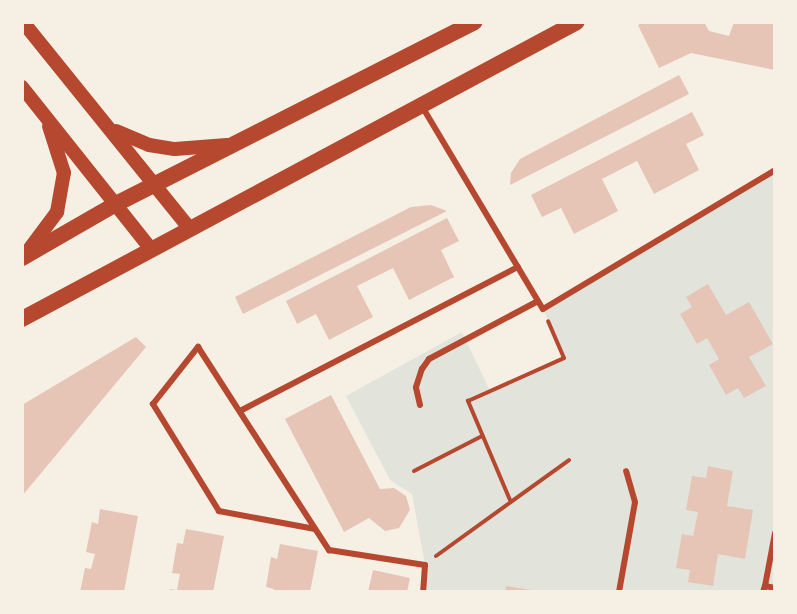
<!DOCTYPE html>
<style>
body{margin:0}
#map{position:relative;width:797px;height:614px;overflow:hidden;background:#f6efe4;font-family:Montserrat,sans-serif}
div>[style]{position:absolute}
.green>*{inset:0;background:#e2e4dc}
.building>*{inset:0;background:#e6c5b7}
.path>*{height:4px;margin:-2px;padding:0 2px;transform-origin:2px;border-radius:2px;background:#b5482f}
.service>*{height:6px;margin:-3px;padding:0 3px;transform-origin:3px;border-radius:3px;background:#b5482f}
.tertiary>*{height:14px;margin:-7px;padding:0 7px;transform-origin:7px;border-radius:7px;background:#b5482f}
.secondary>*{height:16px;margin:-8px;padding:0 8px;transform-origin:8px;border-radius:8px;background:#b5482f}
span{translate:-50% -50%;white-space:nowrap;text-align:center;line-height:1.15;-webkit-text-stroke:6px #f6efe4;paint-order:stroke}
.frame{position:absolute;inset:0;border:24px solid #f6efe4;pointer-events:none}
</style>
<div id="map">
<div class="green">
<i style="clip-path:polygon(775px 170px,775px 592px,423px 592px,425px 565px,412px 494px,390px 480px,346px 396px,462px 332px,490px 391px,563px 357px,543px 309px)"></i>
</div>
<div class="building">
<i style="clip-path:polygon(644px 22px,704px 22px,709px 31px,729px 36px,734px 22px,775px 22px,775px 70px,691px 53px,659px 68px,638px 25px)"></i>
<i style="clip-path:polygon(679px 75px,689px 94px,510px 185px,511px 173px,520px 159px)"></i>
<i style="clip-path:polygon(692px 112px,704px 135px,686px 144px,699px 170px,654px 194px,637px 161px,602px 179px,618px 211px,574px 234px,561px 208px,542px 217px,531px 195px)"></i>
<i style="clip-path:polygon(431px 205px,447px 211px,243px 314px,235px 297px,411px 207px)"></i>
<i style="clip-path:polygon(447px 218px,459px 241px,441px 250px,454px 277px,409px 300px,393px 268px,357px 286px,373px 317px,329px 340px,316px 314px,297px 324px,286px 301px)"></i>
<i style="clip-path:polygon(708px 284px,726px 315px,749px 302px,773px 344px,749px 357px,766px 386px,744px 398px,738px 388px,726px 395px,709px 365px,719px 359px,707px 338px,697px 344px,680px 314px,692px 307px,686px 297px)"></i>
<i style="clip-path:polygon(136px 337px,146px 347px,22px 496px,22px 405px)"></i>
<i style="clip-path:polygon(331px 395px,380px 489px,394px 488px,406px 496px,410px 510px,399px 528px,385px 531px,369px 518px,344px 532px,285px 419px)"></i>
<i style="clip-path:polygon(708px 466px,733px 471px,727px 506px,753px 510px,745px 559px,718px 554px,713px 586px,688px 582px,690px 570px,676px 568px,682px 534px,693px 536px,698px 512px,686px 510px,692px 476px,706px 478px)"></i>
<i style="clip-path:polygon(100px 509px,138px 516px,124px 592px,80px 592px,85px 568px,91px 569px,95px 554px,86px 552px,92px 522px,98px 524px)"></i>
<i style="clip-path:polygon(186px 529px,224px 536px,213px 592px,170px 592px,170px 589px,177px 590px,180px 574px,172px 573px,177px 543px,183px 544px)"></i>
<i style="clip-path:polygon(280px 544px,318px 551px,310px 592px,273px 592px,274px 589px,266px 587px,271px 557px,277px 559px)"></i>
<i style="clip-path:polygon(373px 570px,410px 578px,407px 592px,368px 592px)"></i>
<i style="clip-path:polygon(506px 586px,532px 590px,531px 592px,505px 592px)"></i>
</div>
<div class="path">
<i style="left:414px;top:471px;width:76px;rotate:-27.2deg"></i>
<i style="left:510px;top:500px;width:108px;rotate:-113deg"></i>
<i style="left:468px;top:401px;width:105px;rotate:-24.1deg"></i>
<i style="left:564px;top:358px;width:40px;rotate:-113.4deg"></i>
<i style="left:436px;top:556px;width:164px;rotate:-35.8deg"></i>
</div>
<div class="service">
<i style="left:423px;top:108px;width:234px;rotate:59.2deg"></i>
<i style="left:543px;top:309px;width:270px;rotate:-30.9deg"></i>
<i style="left:420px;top:405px;width:18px;rotate:-103deg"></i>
<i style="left:416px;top:387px;width:19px;rotate:-72deg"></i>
<i style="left:422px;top:369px;width:12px;rotate:-55deg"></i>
<i style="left:429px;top:359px;width:123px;rotate:-28deg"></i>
<i style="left:240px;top:411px;width:313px;rotate:-27.4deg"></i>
<i style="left:315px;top:529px;width:98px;rotate:-169.4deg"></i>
<i style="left:219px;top:511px;width:126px;rotate:-121.7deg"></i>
<i style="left:153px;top:404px;width:73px;rotate:-51.7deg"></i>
<i style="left:198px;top:347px;width:242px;rotate:57.2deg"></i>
<i style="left:329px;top:550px;width:97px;rotate:8.9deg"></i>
<i style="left:425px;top:565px;width:27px;rotate:94deg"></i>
<i style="left:765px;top:586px;width:54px;rotate:-79.3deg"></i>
<i style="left:619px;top:592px;width:91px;rotate:-79.9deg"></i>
<i style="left:635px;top:502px;width:32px;rotate:-106deg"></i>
<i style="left:763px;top:592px;width:6px;rotate:-72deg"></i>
<i style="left:765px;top:586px;width:10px;rotate:11deg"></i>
</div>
<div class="tertiary">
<i style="left:23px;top:22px;width:265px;rotate:51.1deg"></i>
<i style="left:22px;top:87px;width:206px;rotate:51.5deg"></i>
<i style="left:116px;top:131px;width:36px;rotate:23deg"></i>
<i style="left:149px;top:145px;width:26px;rotate:9deg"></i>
<i style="left:175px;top:149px;width:52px;rotate:-4.4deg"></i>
<i style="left:25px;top:255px;width:54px;rotate:-53.3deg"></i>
<i style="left:57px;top:212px;width:40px;rotate:-80deg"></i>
<i style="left:64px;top:173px;width:49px;rotate:-107.7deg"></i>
</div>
<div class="secondary">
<i style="left:22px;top:258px;width:108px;rotate:-29.9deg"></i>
<i style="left:116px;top:204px;width:402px;rotate:-26.9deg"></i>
<i style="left:22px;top:319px;width:629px;rotate:-28.15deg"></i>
</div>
<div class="frame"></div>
</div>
